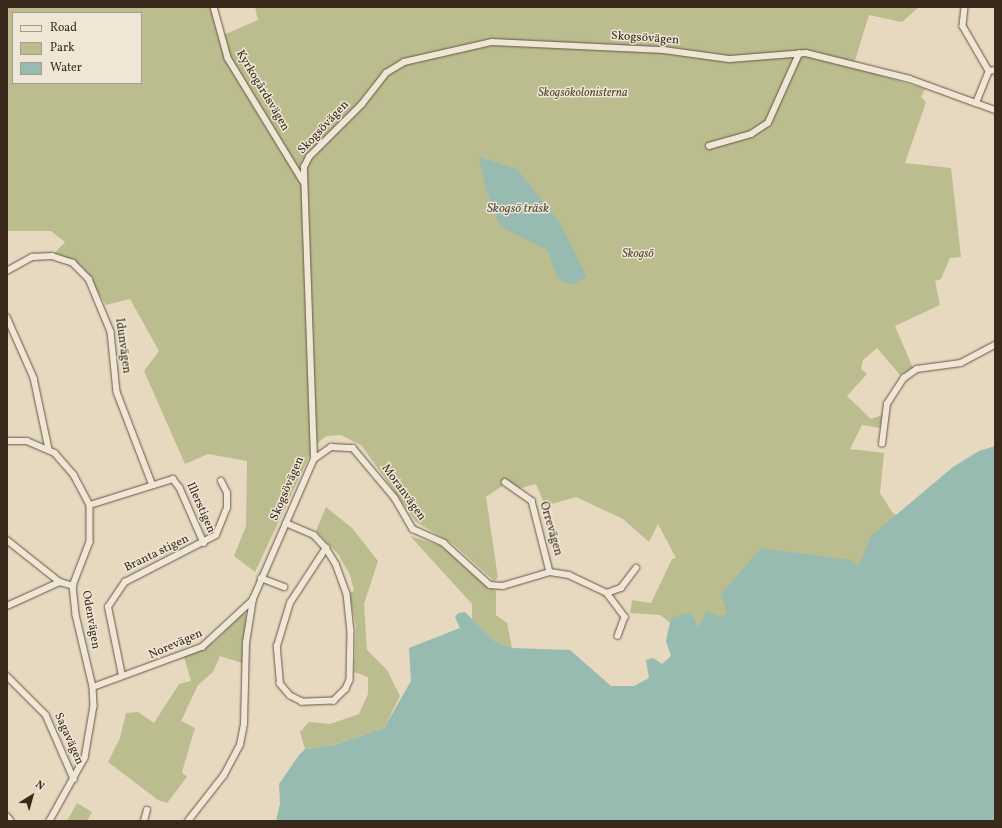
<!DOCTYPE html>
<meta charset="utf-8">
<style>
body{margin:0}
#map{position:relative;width:1002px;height:828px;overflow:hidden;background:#e7d8c0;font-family:Vollkorn,serif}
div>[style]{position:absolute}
.green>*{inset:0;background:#bcbd8e}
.water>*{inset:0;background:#97bab1}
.roads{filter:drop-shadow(0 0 1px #645645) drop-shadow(0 0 1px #645645)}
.minor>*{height:5.5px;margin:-2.75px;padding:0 2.75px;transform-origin:2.75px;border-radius:2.75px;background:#efe6d6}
span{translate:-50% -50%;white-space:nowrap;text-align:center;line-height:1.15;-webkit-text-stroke:3px #efe6d6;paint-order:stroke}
.street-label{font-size:12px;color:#392a1c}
.park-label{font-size:12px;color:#534733;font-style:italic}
.water-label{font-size:13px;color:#504e41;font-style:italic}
.frame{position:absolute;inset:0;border:8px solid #392a1c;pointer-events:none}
.legend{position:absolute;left:12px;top:12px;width:130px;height:72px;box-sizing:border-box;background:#efe6d6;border:1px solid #a69b8c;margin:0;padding:5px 7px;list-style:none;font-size:12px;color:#392a1c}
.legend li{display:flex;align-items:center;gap:8px;height:20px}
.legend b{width:20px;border:1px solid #a69b8c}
.north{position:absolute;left:12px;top:776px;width:40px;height:40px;-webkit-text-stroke:3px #efe6d6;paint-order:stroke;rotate:37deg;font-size:11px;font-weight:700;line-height:16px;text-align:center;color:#392a1c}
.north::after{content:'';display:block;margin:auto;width:14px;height:18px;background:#392a1c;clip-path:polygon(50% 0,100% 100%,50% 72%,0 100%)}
</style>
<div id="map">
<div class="green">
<i style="clip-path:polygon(evenodd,7px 7px,211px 7px,219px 37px,258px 20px,255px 7px,919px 7px,902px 22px,869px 15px,853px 67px,925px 89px,921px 97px,926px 102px,905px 163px,951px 168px,961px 257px,950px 258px,941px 279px,935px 281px,940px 305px,895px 326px,913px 368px,900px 375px,877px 348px,863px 360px,861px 369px,867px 374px,847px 396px,871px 419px,882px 415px,880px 428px,862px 425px,850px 449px,884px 453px,880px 493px,892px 512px,994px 595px,857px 763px,660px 615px,630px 613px,632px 600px,651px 603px,672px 559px,676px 558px,658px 524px,649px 542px,623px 519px,576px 497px,545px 506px,536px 484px,514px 490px,505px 484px,486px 497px,498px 578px,494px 581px,453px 544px,416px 522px,362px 446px,341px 435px,326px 436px,314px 446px,255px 572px,234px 556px,246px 526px,247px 461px,208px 454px,185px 464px,144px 371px,159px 351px,130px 299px,106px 305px,83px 268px,74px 260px,54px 254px,65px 242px,51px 231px,7px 231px,7px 7px,13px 13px,141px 13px,141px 83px,13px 83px,13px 13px)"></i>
<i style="clip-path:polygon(326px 507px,352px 528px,378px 561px,364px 604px,367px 650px,387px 670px,400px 696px,384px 728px,334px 745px,305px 749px,300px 732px,309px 722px,330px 724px,359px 714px,368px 694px,368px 677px,354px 672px,356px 627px,349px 593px,354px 591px,350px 575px,338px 554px,316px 531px)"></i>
<i style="clip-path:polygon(410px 536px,442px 546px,496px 591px,496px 615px,507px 623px,512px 648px,494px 642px,472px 619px,472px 604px)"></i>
<i style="clip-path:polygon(243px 613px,247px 615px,242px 663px,220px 656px,213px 672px,198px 685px,181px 721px,195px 728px,182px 772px,187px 777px,167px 803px,158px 800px,108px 762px,120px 738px,126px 713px,138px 712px,154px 723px,179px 684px,191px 681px,184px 657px,215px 641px)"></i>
<i style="clip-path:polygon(77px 803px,92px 812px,87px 821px,67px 821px)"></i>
</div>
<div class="water">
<i style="clip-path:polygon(479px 157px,517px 169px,560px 223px,587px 277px,573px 284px,565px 283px,557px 277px,548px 250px,500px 226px,486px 190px)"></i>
<i style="clip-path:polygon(995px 446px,995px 821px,276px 821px,280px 804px,279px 784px,299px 755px,305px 749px,334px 745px,384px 728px,411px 681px,409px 648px,460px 628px,455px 617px,458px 613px,465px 612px,495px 642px,512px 648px,570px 650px,611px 686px,634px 686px,649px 678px,646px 660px,653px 658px,662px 664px,671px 656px,666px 641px,671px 618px,691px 612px,698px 628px,707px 611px,721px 617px,727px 613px,721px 594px,761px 548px,850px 560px,859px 566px,870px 537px,953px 467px,979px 451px)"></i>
</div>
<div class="roads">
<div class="minor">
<i style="left:214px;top:7px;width:53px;rotate:74.6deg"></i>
<i style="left:228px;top:58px;width:144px;rotate:58.6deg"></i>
<i style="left:965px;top:7px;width:19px;rotate:96deg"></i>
<i style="left:963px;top:26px;width:52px;rotate:60deg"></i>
<i style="left:976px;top:103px;width:20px;rotate:20deg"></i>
<i style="left:709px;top:146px;width:44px;rotate:-15.9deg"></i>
<i style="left:751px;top:134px;width:20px;rotate:-33deg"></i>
<i style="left:768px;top:123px;width:76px;rotate:-65.8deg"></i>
<i style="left:7px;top:271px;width:29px;rotate:-29deg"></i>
<i style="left:32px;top:257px;width:20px;rotate:-3deg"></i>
<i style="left:52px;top:256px;width:22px;rotate:18deg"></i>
<i style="left:73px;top:263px;width:23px;rotate:45deg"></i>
<i style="left:89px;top:279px;width:57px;rotate:67.5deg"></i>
<i style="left:111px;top:332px;width:60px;rotate:84.3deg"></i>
<i style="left:117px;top:392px;width:97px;rotate:69deg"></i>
<i style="left:7px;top:317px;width:67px;rotate:66.1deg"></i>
<i style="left:34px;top:378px;width:73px;rotate:78.1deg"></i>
<i style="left:7px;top:441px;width:20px"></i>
<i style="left:27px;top:441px;width:30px;rotate:23deg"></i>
<i style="left:55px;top:453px;width:29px;rotate:49deg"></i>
<i style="left:74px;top:475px;width:34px;rotate:62deg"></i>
<i style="left:90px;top:505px;width:37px;rotate:90deg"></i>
<i style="left:90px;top:542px;width:47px;rotate:111.1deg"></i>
<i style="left:73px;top:586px;width:29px;rotate:84deg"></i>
<i style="left:76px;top:615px;width:74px;rotate:76.7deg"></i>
<i style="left:93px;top:687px;width:19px;rotate:87deg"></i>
<i style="left:94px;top:706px;width:53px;rotate:99.8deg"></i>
<i style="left:85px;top:758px;width:72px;rotate:119.1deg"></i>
<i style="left:882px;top:444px;width:40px;rotate:-82.9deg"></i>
<i style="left:887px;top:404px;width:31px;rotate:-57deg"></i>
<i style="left:904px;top:378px;width:16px;rotate:-35deg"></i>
<i style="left:917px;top:369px;width:44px;rotate:-7.8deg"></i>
<i style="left:961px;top:363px;width:38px;rotate:-28deg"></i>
<i style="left:314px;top:459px;width:21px;rotate:-35deg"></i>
<i style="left:331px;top:447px;width:22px;rotate:3deg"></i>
<i style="left:353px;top:448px;width:65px;rotate:50deg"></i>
<i style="left:395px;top:498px;width:36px;rotate:60deg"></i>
<i style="left:413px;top:529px;width:34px;rotate:24deg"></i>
<i style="left:444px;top:543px;width:62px;rotate:42.4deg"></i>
<i style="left:490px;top:585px;width:13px;rotate:4deg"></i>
<i style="left:503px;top:586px;width:49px;rotate:-16.6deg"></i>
<i style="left:550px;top:572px;width:19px;rotate:9deg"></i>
<i style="left:569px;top:575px;width:42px;rotate:25.3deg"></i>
<i style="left:607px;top:593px;width:30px;rotate:53deg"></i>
<i style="left:625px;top:617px;width:20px;rotate:110deg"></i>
<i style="left:505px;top:482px;width:33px;rotate:35deg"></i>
<i style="left:532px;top:501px;width:73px;rotate:75.8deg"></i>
<i style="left:90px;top:505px;width:87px;rotate:-17.4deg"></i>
<i style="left:173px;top:479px;width:11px;rotate:52deg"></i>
<i style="left:180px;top:488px;width:60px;rotate:66.4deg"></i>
<i style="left:286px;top:523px;width:30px;rotate:23deg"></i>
<i style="left:314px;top:535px;width:18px;rotate:47deg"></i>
<i style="left:326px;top:548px;width:19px;rotate:58deg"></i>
<i style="left:336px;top:564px;width:32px;rotate:70deg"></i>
<i style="left:347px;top:594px;width:36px;rotate:84deg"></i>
<i style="left:351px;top:630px;width:50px;rotate:91.1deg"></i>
<i style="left:350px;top:680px;width:10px;rotate:114deg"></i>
<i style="left:346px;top:689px;width:17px;rotate:135deg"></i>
<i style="left:334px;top:701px;width:32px;rotate:178deg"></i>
<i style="left:302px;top:702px;width:13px;rotate:-153deg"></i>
<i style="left:290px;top:696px;width:16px;rotate:-130deg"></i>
<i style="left:280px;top:684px;width:38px;rotate:-95deg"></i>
<i style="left:277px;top:646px;width:45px;rotate:-73.2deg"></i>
<i style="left:290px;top:603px;width:66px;rotate:-56.8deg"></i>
<i style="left:7px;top:540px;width:68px;rotate:38.4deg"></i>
<i style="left:261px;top:578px;width:25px;rotate:21deg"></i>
<i style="left:607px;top:593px;width:15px;rotate:-20deg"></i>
<i style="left:621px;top:588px;width:25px;rotate:-53deg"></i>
<i style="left:7px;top:606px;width:58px;rotate:-24.4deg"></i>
<i style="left:60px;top:582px;width:14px;rotate:17deg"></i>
<i style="left:7px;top:676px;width:55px;rotate:45deg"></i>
<i style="left:46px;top:715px;width:70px;rotate:66.4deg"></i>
<i style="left:122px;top:676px;width:70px;rotate:-101.5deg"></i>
<i style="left:108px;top:607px;width:30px;rotate:-56deg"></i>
<i style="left:125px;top:582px;width:102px;rotate:-27.3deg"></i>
<i style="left:216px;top:535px;width:29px;rotate:-68deg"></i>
<i style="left:227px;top:508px;width:15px;rotate:-90deg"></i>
<i style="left:227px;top:493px;width:13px;rotate:-117deg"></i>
<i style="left:93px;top:687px;width:116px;rotate:-20.2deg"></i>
<i style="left:202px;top:647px;width:69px;rotate:-42.7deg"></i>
<i style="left:7px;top:816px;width:6px;rotate:51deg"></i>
<i style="left:144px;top:821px;width:11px;rotate:-75deg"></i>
<i style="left:188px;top:821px;width:58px;rotate:-52deg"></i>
<i style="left:224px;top:775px;width:34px;rotate:-62deg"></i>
<i style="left:240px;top:745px;width:21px;rotate:-79deg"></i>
<i style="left:244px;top:724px;width:81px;rotate:-88.6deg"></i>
<i style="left:246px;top:643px;width:45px;rotate:-81deg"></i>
<i style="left:253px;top:599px;width:153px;rotate:-66.5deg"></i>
<i style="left:314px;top:459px;width:292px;rotate:-92deg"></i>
<i style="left:304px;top:167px;width:11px;rotate:-63deg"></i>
<i style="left:309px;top:157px;width:75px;rotate:-45deg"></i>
<i style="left:362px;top:104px;width:39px;rotate:-52deg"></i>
<i style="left:386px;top:73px;width:21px;rotate:-31deg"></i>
<i style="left:404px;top:62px;width:90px;rotate:-12.8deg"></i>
<i style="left:492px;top:42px;width:172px;rotate:2.7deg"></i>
<i style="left:664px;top:50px;width:67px;rotate:7.8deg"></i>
<i style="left:730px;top:59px;width:76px;rotate:-4.5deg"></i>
<i style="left:806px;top:53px;width:107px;rotate:14deg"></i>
<i style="left:910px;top:79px;width:70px;rotate:20deg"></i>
<i style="left:976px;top:103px;width:35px;rotate:-68deg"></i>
<i style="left:989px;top:71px;width:6px;rotate:-9deg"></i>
</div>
</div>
<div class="street-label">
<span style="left:645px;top:39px;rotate:4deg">Skogsövägen</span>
<span style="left:262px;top:91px;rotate:59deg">Kyrkogårdsvägen</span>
<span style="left:324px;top:128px;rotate:-47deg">Skogsövägen</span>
<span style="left:122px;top:346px;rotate:82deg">Idunvägen</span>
<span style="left:288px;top:489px;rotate:-67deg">Skogsövägen</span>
<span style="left:403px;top:493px;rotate:54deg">Moranvägen</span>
<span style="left:200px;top:508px;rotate:66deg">Illerstigen</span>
<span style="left:550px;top:529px;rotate:74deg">Orrevägen</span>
<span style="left:157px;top:554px;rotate:-26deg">Branta stigen</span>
<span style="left:90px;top:620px;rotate:80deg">Odenvägen</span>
<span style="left:176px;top:645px;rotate:-24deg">Norevägen</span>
<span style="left:68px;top:739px;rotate:66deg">Sagavägen</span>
</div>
<div class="park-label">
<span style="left:583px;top:94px">Skogsökolonisterna</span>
<span style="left:638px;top:255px">Skogsö</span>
</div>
<div class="water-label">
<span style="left:518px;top:209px">Skogsö träsk</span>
</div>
<div class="frame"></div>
<ul class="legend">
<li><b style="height:5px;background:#efe6d6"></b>Road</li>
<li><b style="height:11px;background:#bcbd8e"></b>Park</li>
<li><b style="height:11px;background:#97bab1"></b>Water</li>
</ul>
<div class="north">N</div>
</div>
